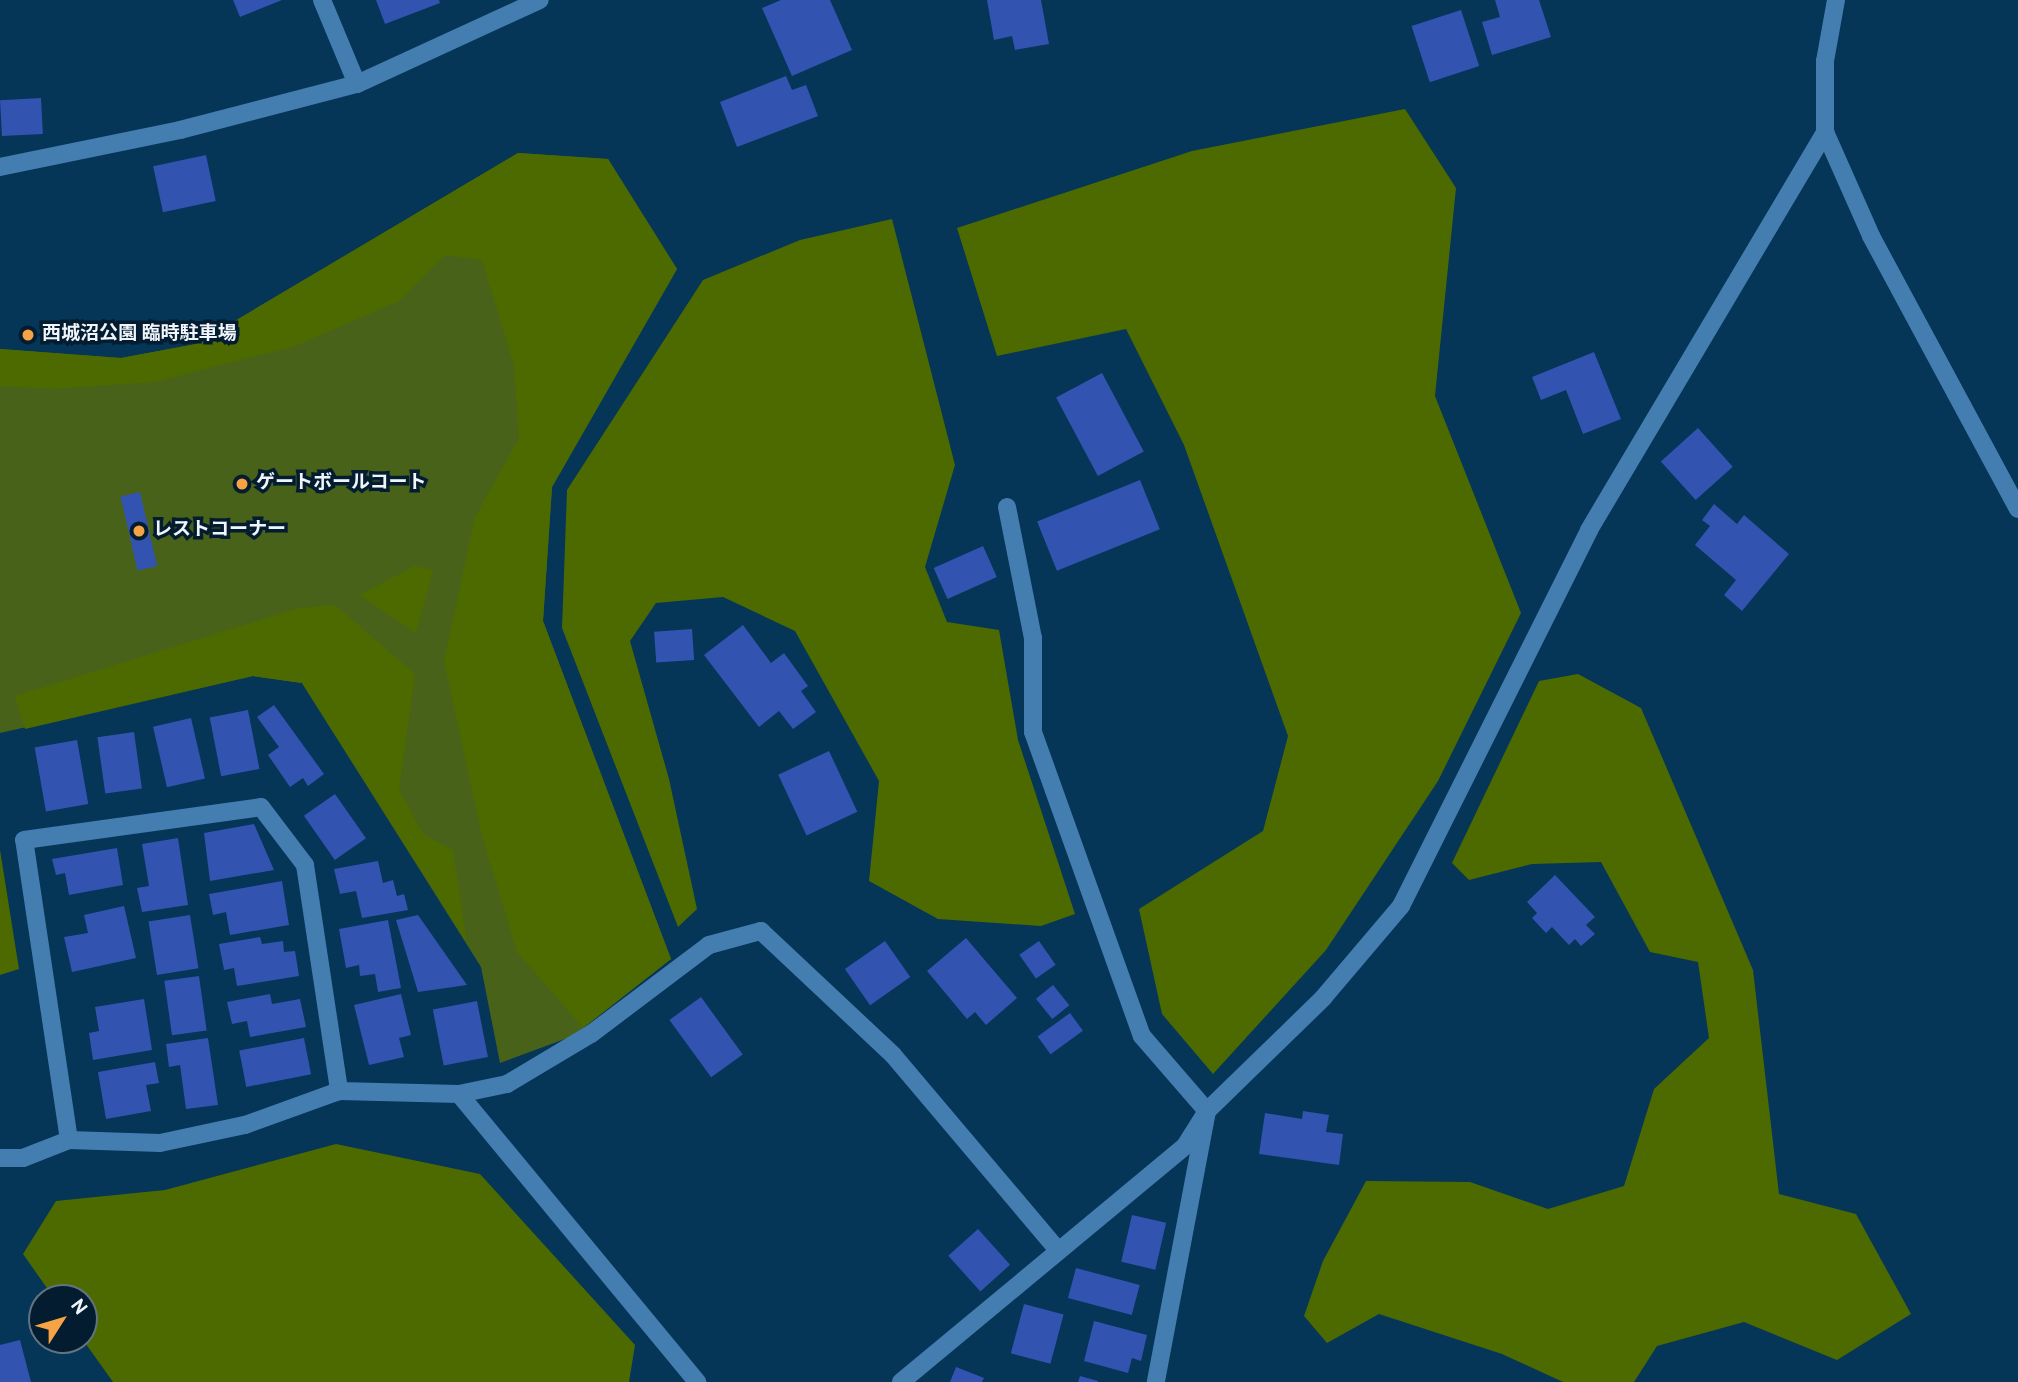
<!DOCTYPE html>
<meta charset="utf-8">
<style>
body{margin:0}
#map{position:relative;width:2018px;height:1382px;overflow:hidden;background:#053557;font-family:Overpass,"Noto Sans JP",sans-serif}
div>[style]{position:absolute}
.green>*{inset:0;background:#49621a}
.forest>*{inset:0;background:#4c6a00}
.building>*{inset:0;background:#3353b1;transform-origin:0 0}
.street>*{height:18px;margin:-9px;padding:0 9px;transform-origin:9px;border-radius:9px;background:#447daf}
.dots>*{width:19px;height:19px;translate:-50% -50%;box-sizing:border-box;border:4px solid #041c2f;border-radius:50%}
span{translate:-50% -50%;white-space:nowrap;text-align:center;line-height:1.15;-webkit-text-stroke:7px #041c2f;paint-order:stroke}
.poi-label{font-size:19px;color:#f0f5fb;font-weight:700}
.left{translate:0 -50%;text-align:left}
.north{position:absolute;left:28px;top:1284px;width:70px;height:70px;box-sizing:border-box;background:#041c2f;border:2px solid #627381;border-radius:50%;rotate:53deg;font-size:19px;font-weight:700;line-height:28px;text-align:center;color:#f0f5fb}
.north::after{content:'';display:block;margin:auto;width:24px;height:32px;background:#f5a345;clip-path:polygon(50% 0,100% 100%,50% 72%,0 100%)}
</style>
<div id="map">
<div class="green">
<i style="clip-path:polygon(518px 153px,608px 159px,677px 269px,552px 487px,543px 621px,671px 959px,573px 1036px,500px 1063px,481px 967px,302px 683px,253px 676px,0 733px,0 349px,121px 358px,196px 344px)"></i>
</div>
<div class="forest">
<i style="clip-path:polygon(1405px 109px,1456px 188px,1435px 396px,1521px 613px,1438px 781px,1326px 950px,1213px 1074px,1162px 1014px,1139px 909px,1263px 831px,1288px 736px,1184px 445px,1126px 329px,997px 356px,957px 228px,1192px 151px)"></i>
<i style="clip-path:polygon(518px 153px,608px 159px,677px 269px,552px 487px,543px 621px,671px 959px,583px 1028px,517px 952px,482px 836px,444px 661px,475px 517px,519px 438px,514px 366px,482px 260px,445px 255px,399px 301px,293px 347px,154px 382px,53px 389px,0 386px,0 349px,121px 358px,196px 344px)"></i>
<i style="clip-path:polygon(892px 219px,955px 465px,925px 567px,947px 622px,999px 630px,1018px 740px,1075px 914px,1041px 926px,938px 919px,869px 881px,879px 781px,795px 631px,723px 597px,656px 603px,630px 641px,669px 779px,697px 909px,678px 927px,562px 628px,567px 490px,703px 280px,800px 240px)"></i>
<i style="clip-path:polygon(415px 566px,433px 570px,416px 633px,359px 595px)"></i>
<i style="clip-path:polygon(335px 605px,415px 674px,399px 790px,423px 834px,453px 850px,467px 943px,302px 683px,253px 676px,25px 729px,15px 696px,299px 608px)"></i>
<i style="clip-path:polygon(1578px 674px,1641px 708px,1753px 970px,1779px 1194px,1856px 1214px,1911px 1314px,1837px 1360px,1744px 1322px,1657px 1346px,1634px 1382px,1563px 1382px,1502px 1354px,1379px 1314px,1327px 1343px,1304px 1316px,1323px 1261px,1366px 1181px,1470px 1182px,1548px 1209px,1624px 1186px,1654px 1089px,1709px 1038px,1698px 962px,1650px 952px,1601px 862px,1532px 864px,1469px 880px,1452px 863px,1539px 681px)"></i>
<i style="clip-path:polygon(0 850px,19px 969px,0 975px)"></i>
<i style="clip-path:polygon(336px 1144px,480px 1174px,635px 1345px,629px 1382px,113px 1382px,83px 1340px,84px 1298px,54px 1298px,23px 1254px,56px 1201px,165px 1190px)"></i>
</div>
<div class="building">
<i style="clip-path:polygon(233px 0,282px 0,240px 17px)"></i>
<i style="clip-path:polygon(376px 0,439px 0,440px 3px,385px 24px)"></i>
<i style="clip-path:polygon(781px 0,830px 0,852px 50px,792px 76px,762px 8px)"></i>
<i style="clip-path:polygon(987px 0,1041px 0,1049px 44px,1015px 50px,1012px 36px,994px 40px)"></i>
<i style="clip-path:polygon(1495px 0,1539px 0,1551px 37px,1492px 55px,1482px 22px,1500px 17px)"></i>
<i style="left:1461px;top:10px;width:59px;height:52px;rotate:72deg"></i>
<i style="clip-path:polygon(786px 76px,792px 90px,806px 85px,818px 116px,737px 147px,720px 102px)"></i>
<i style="left:41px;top:98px;width:36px;height:41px;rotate:87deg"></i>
<i style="left:206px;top:155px;width:47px;height:54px;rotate:78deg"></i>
<i style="clip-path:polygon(1594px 352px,1621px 419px,1583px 434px,1566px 390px,1541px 400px,1532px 377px)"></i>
<i style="left:1102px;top:373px;width:89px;height:52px;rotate:62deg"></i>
<i style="left:1698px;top:428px;width:52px;height:50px;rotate:48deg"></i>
<i style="left:1140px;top:480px;width:53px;height:111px;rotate:68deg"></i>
<i style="left:140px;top:492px;width:76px;height:20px;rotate:77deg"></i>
<i style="clip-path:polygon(1714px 504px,1737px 524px,1744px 515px,1789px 554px,1742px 611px,1724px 595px,1736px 580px,1695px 545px,1710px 526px,1702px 520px)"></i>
<i style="left:983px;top:546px;width:34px;height:54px;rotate:66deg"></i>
<i style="clip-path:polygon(743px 625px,771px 663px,784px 653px,808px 686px,801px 691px,816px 712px,793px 729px,779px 711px,759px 727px,704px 655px)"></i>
<i style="left:692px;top:629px;width:31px;height:38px;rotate:86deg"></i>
<i style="clip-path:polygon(274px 705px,324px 774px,308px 786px,303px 778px,290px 787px,268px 755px,279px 747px,257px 717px)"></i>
<i style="left:248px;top:710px;width:60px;height:39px;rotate:79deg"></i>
<i style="left:191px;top:718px;width:62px;height:39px;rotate:77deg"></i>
<i style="left:134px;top:732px;width:57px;height:37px;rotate:82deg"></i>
<i style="left:77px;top:740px;width:65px;height:43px;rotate:80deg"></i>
<i style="left:829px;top:751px;width:67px;height:56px;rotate:65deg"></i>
<i style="left:335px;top:794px;width:54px;height:38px;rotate:55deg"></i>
<i style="clip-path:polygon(254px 824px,274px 870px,210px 881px,204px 833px)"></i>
<i style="clip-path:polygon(178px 838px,188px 905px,142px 912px,137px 888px,149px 886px,142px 844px)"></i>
<i style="clip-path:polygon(117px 848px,123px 885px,69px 895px,65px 873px,56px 875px,52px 859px)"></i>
<i style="clip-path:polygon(378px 861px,383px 883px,393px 880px,397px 896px,404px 894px,408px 910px,362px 918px,356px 891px,340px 894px,334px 869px)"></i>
<i style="clip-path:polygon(1555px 875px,1595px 917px,1586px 925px,1595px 934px,1581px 946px,1575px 939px,1569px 945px,1552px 927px,1546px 933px,1532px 918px,1537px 913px,1527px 902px)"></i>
<i style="clip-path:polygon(282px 881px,289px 925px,230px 935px,226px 912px,213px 915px,209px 894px)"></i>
<i style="clip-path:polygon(124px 906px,136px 958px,72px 972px,64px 937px,88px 933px,84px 915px)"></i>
<i style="left:190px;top:915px;width:54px;height:42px;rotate:81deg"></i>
<i style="clip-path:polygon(418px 915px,467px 985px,418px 992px,396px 920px)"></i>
<i style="clip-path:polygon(388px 920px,401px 988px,378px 992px,375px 974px,360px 976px,359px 965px,346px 968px,339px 929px)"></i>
<i style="clip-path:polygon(260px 937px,262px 944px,283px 941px,284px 952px,295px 951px,299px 976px,237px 986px,234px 968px,224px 970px,219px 944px)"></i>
<i style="clip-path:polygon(966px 938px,1017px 998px,986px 1025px,975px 1012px,967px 1019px,927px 971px)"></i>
<i style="left:885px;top:941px;width:44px;height:49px;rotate:55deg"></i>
<i style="left:1039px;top:941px;width:29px;height:24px;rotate:55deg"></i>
<i style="left:199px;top:976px;width:55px;height:35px;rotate:82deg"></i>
<i style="left:1053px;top:985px;width:26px;height:22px;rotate:51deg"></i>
<i style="clip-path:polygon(270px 994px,272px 1004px,300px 999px,306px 1027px,250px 1037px,247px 1021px,232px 1024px,227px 1002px)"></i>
<i style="clip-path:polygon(401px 994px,411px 1035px,399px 1038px,404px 1057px,369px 1065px,354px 1005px)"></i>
<i style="left:701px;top:997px;width:71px;height:39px;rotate:54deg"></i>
<i style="clip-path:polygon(144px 999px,152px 1050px,93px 1060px,89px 1033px,99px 1031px,95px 1007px)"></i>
<i style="left:477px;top:1001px;width:57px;height:45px;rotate:79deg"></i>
<i style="left:1070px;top:1013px;width:22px;height:40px;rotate:54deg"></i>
<i style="clip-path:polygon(208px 1038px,218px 1105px,186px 1109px,180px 1065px,169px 1067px,166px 1044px)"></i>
<i style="left:304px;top:1038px;width:37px;height:66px;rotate:79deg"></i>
<i style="clip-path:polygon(155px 1062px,159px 1083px,146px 1085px,151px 1111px,106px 1119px,98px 1072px)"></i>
<i style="clip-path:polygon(1303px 1111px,1329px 1115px,1326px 1132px,1343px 1134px,1339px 1165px,1259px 1154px,1265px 1113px,1302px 1119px)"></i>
<i style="left:1132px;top:1215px;width:35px;height:48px;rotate:13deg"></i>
<i style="left:978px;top:1229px;width:48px;height:40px;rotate:48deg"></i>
<i style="left:1076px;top:1268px;width:66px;height:31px;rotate:15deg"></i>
<i style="left:1024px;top:1304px;width:41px;height:51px;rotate:15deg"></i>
<i style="clip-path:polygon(1094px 1321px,1147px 1335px,1141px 1361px,1132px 1358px,1128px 1373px,1084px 1361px)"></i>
<i style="clip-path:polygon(20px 1340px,31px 1382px,0 1382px,0 1345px)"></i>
<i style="clip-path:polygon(956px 1367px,984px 1378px,982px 1382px,950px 1382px)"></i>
<i style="clip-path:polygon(1080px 1376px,1098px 1381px,1098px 1382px,1078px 1382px)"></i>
</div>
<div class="street">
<i style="left:322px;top:0;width:91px;rotate:67.4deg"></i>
<i style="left:1836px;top:0;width:62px;rotate:100.2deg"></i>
<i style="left:1825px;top:61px;width:71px;rotate:90deg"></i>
<i style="left:1825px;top:132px;width:114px;rotate:66.1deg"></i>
<i style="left:1871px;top:236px;width:310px;rotate:61.7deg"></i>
<i style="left:0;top:167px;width:184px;rotate:-11.6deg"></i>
<i style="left:180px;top:130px;width:183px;rotate:-14.6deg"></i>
<i style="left:357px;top:84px;width:201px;rotate:-24.7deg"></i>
<i style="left:1007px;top:507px;width:134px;rotate:78.8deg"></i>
<i style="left:1033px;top:638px;width:94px;rotate:90deg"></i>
<i style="left:1033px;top:732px;width:323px;rotate:70.3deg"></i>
<i style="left:1142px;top:1036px;width:99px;rotate:49.1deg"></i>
<i style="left:1207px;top:1111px;width:276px;rotate:100.7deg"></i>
<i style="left:459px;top:1094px;width:374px;rotate:50.4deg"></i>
<i style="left:69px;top:1140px;width:303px;rotate:-98.5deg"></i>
<i style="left:24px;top:840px;width:239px;rotate:-7.9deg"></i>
<i style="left:261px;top:807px;width:73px;rotate:52.8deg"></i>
<i style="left:305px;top:865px;width:229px;rotate:81.4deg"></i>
<i style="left:0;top:1158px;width:23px"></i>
<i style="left:23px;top:1158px;width:49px;rotate:-21.4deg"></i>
<i style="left:69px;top:1140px;width:91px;rotate:1.9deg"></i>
<i style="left:160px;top:1143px;width:87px;rotate:-12deg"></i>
<i style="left:245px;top:1125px;width:100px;rotate:-19.9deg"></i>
<i style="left:339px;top:1091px;width:120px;rotate:1.4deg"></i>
<i style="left:459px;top:1094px;width:49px;rotate:-11.8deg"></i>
<i style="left:507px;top:1084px;width:98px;rotate:-30.8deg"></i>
<i style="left:591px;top:1034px;width:148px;rotate:-37deg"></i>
<i style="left:709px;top:945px;width:54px;rotate:-15.1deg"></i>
<i style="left:761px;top:931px;width:181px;rotate:43.2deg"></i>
<i style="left:893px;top:1055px;width:254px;rotate:49.8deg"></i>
<i style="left:901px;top:1382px;width:369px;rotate:-39.7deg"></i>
<i style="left:1185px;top:1146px;width:41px;rotate:-57.8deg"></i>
<i style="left:1207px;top:1111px;width:162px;rotate:-44.2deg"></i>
<i style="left:1323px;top:998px;width:121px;rotate:-49.7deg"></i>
<i style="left:1401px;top:906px;width:420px;rotate:-63.4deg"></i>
<i style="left:1589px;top:530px;width:463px;rotate:-59.3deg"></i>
</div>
<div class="dots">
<i style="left:28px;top:335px;background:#f5a345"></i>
<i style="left:242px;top:484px;background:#f5a345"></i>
<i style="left:139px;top:531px;background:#f5a345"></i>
</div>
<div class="poi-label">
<span class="left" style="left:42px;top:335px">西城沼公園 臨時駐車場</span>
<span class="left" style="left:256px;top:484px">ゲートボールコート</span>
<span class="left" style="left:153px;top:531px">レストコーナー</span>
</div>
<div class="north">N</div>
</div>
